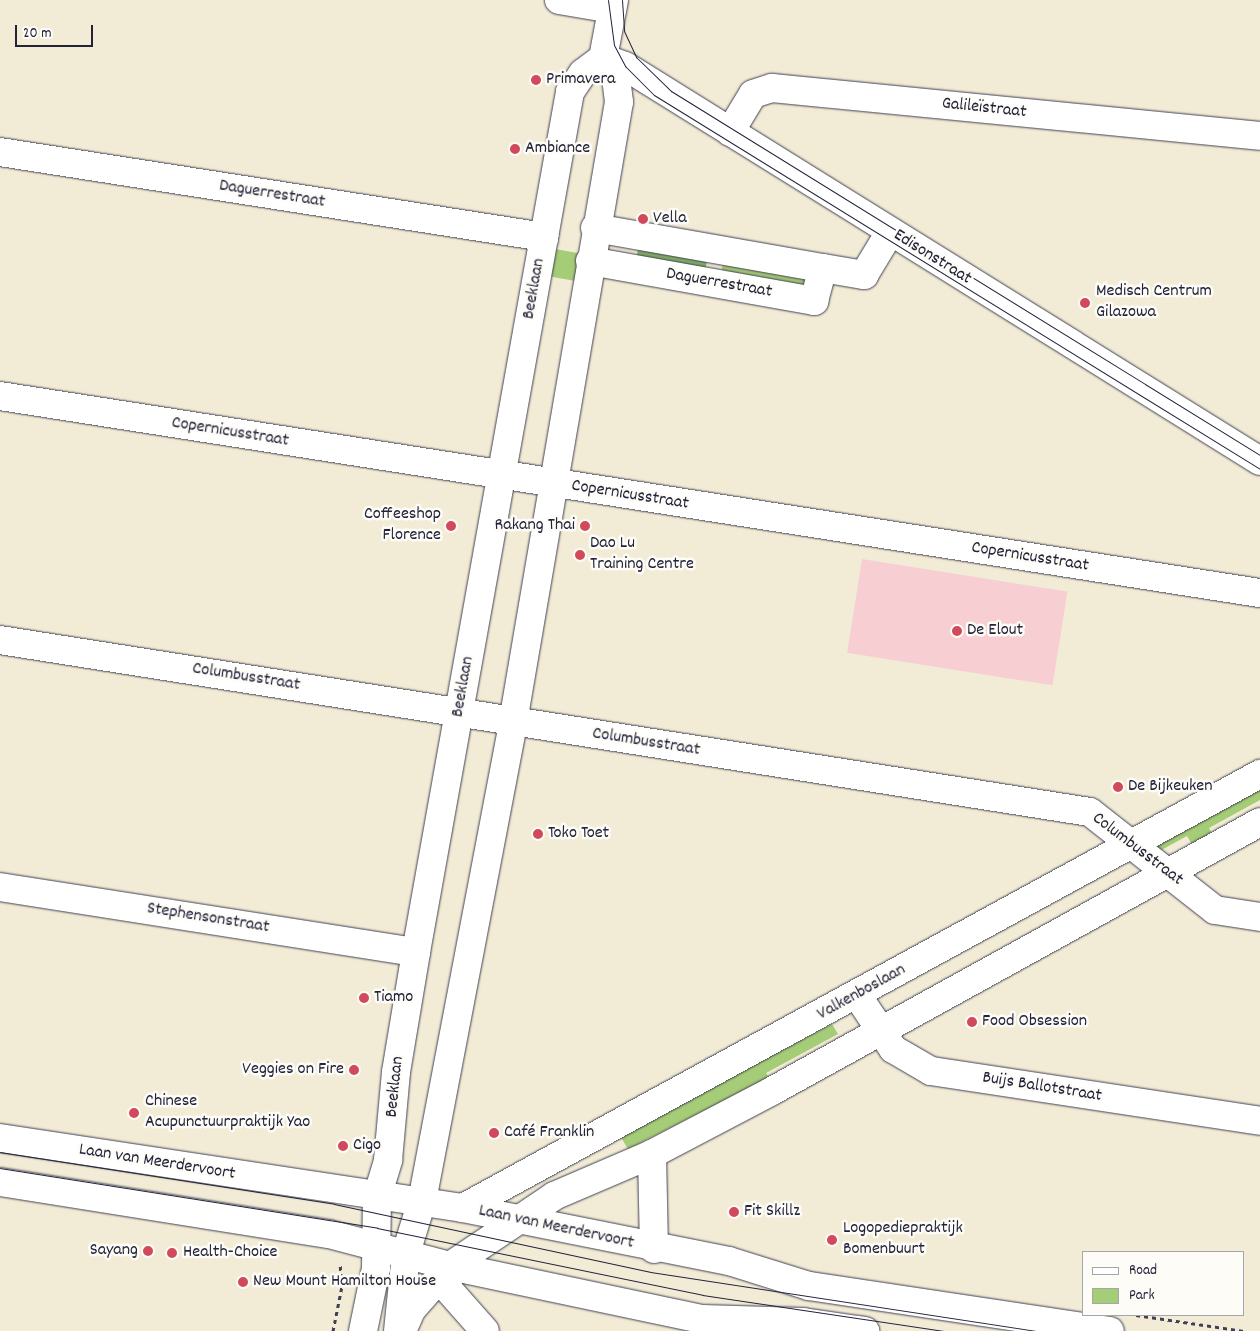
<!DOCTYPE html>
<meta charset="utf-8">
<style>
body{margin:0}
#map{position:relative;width:1260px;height:1331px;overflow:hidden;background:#f2ecd6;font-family:Dekko,sans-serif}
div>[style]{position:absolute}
.built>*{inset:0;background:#f7cfd3;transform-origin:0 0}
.green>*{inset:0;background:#a5cc76;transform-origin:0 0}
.forest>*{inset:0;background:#84b067;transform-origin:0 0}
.path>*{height:3px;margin-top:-1.5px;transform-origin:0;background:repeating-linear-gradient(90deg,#414052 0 4px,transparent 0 8px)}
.roads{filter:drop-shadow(0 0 1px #414052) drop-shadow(0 0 1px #414052)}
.street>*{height:28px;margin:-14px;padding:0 14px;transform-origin:14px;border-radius:14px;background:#fff}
.secondary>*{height:28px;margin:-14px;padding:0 14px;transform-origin:14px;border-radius:14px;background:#fff}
.tram>*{height:1px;margin:-0.5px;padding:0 0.5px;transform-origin:0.5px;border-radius:0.5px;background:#22223b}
.dots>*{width:14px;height:14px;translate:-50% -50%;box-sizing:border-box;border:2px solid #fdfcf7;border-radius:50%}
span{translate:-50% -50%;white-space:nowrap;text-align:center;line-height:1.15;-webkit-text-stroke:5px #fdfcf7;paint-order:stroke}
.poi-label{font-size:18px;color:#22223b}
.left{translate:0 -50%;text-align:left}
.right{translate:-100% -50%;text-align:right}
.street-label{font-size:18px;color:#22223b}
.legend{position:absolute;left:1082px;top:1251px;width:162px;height:65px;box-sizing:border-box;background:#fdfcf7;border:1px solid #a5a5ac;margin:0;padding:6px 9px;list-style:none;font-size:15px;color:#22223b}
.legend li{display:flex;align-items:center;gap:10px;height:25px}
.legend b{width:25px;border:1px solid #a5a5ac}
.scale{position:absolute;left:15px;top:25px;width:78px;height:22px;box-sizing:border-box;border:2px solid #22223b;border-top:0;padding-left:6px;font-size:15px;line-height:18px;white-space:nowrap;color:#22223b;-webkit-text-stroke:4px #fdfcf7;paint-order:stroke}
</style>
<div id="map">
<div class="built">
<i style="left:862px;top:559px;width:208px;height:95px;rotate:9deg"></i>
</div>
<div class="green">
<i style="left:555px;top:249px;width:27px;height:28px;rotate:10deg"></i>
<i style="left:724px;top:257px;width:94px;height:23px;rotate:10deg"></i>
<i style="clip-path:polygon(1260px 784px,1260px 800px,1209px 828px,1213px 835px,1193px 846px,1187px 836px,1156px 853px,1152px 845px)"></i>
<i style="clip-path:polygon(832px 1024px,838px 1034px,766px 1073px,769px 1078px,628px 1149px,619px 1134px)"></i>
</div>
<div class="forest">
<i style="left:639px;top:243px;width:70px;height:16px;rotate:10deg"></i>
</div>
<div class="path">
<i style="left:1136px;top:1315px;width:109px;rotate:8.4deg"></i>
<i style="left:333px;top:1331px;width:46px;rotate:-78.7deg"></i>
<i style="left:342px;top:1286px;width:23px;rotate:-95deg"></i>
</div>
<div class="roads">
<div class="street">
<i style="left:559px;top:0;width:54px;rotate:9.6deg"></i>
<i style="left:603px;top:58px;width:23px;rotate:20deg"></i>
<i style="left:625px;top:66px;width:748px;rotate:31.88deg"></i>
<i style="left:730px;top:132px;width:44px;rotate:-58.8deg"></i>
<i style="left:753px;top:94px;width:20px;rotate:-18deg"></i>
<i style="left:772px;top:88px;width:490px;rotate:5.6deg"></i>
<i style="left:0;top:152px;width:551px;rotate:8.88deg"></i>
<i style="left:595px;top:228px;width:231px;rotate:10deg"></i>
<i style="left:590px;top:261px;width:228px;rotate:10.1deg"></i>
<i style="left:814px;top:301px;width:34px;rotate:-75deg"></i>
<i style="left:823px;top:268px;width:42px;rotate:9.7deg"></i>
<i style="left:864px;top:275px;width:50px;rotate:-58.8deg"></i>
<i style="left:0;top:396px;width:1275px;rotate:8.89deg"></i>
<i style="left:0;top:640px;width:1103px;rotate:8.97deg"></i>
<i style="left:1090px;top:812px;width:159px;rotate:38.1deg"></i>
<i style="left:1215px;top:910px;width:46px;rotate:8.8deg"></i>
<i style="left:0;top:887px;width:421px;rotate:8.9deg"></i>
<i style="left:857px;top:995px;width:65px;rotate:56.3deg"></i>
<i style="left:893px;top:1049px;width:44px;rotate:30.1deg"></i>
<i style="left:931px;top:1071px;width:333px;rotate:8.6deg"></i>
<i style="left:450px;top:1266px;width:22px;rotate:98deg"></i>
<i style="left:447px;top:1288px;width:57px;rotate:48.5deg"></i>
</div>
<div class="secondary">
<i style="left:0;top:1138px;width:468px;rotate:8.6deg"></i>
<i style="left:463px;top:1208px;width:271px;rotate:11.3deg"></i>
<i style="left:729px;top:1261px;width:84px;rotate:17.4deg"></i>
<i style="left:809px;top:1286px;width:304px;rotate:8.5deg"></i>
<i style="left:652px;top:1154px;width:95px;rotate:88.8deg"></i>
<i style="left:0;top:1182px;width:333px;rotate:9deg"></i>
<i style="left:329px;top:1234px;width:125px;rotate:14.8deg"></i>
<i style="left:450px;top:1266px;width:258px;rotate:11.9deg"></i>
<i style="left:702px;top:1319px;width:101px;rotate:1.7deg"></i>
<i style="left:803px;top:1322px;width:63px;rotate:8.3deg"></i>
<i style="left:463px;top:1208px;width:908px;rotate:-28.57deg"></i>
<i style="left:363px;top:1331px;width:64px;rotate:-78.3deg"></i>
<i style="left:376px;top:1268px;width:71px;rotate:-89.2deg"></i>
<i style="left:377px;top:1197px;width:39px;rotate:-73deg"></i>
<i style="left:388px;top:1160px;width:88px;rotate:-84.8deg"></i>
<i style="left:396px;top:1072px;width:122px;rotate:-80.5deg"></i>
<i style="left:416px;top:952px;width:874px;rotate:-79.85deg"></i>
<i style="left:570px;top:92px;width:23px;rotate:-56deg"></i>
<i style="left:583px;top:73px;width:25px;rotate:-37deg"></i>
<i style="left:603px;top:58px;width:59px;rotate:-79.3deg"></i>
<i style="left:398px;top:1331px;width:78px;rotate:-84.1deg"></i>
<i style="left:406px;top:1253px;width:54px;rotate:-72.9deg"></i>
<i style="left:422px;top:1201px;width:488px;rotate:-79.2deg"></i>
<i style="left:513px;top:722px;width:629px;rotate:-80.3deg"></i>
<i style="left:619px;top:102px;width:24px;rotate:-97deg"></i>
<i style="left:616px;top:78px;width:24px;rotate:-123deg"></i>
<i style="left:402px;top:1331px;width:24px;rotate:-66deg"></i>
<i style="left:412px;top:1309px;width:57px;rotate:-48.5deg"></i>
<i style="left:450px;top:1266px;width:125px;rotate:-33.9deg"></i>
<i style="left:554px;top:1196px;width:107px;rotate:-23.2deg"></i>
<i style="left:652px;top:1154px;width:136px;rotate:-27.7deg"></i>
<i style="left:772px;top:1091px;width:557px;rotate:-28.86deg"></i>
</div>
</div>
<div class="tram">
<i style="left:608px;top:0;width:45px;rotate:82.4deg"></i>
<i style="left:614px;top:45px;width:24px;rotate:62deg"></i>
<i style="left:625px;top:66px;width:41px;rotate:45deg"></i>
<i style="left:654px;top:95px;width:712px;rotate:31.68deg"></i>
<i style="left:622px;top:0;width:31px;rotate:86deg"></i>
<i style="left:624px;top:31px;width:29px;rotate:65deg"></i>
<i style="left:636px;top:57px;width:49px;rotate:44.2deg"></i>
<i style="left:671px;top:91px;width:692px;rotate:31.72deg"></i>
<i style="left:0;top:1152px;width:338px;rotate:8.8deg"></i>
<i style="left:334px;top:1204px;width:324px;rotate:12.1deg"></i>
<i style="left:651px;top:1272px;width:389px;rotate:8.7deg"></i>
<i style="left:0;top:1168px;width:382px;rotate:9deg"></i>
<i style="left:377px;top:1228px;width:333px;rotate:11.6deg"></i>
<i style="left:703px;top:1295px;width:244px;rotate:8.5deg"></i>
</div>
<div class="dots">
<i style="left:536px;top:80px;background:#d1495b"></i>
<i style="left:515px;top:149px;background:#d1495b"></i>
<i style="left:643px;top:219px;background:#d1495b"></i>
<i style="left:1085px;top:303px;background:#d1495b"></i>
<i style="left:451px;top:526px;background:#d1495b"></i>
<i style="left:585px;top:526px;background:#d1495b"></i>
<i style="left:580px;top:555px;background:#d1495b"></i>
<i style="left:957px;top:631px;background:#d1495b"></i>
<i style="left:1118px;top:787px;background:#d1495b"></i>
<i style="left:538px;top:834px;background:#d1495b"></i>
<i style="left:364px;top:998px;background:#d1495b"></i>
<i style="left:972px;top:1022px;background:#d1495b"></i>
<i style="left:354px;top:1070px;background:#d1495b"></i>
<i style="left:134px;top:1113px;background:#d1495b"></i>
<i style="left:494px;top:1133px;background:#d1495b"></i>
<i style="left:343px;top:1146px;background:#d1495b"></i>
<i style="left:734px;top:1212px;background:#d1495b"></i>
<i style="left:832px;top:1240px;background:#d1495b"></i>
<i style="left:148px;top:1251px;background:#d1495b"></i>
<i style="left:172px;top:1253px;background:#d1495b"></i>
<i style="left:243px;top:1282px;background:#d1495b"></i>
</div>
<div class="poi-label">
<span class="left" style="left:546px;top:80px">Primavera</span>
<span class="left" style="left:525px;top:149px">Ambiance</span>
<span class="left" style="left:653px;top:219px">Vella</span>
<span class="left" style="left:1096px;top:303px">Medisch Centrum<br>Gilazowa</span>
<span class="right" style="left:441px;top:526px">Coffeeshop<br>Florence</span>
<span class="right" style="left:575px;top:526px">Rakang Thai</span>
<span class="left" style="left:590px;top:555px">Dao Lu<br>Training Centre</span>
<span class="left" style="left:967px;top:631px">De Elout</span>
<span class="left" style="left:1128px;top:787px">De Bijkeuken</span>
<span class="left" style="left:548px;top:834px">Toko Toet</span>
<span class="left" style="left:374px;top:998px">Tiamo</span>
<span class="left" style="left:982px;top:1022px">Food Obsession</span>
<span class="right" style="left:344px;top:1070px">Veggies on Fire</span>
<span class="left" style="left:145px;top:1113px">Chinese<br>Acupunctuurpraktijk Yao</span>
<span class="left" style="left:504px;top:1133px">Café Franklin</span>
<span class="left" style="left:353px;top:1146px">Cigo</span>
<span class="left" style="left:744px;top:1212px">Fit Skillz</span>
<span class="left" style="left:843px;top:1240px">Logopediepraktijk<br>Bomenbuurt</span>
<span class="right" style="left:138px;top:1251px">Sayang</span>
<span class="left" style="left:183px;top:1253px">Health-Choice</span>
<span class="left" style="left:253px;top:1282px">New Mount Hamilton House</span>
</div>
<div class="street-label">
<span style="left:984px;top:109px;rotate:6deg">Galileïstraat</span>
<span style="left:272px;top:195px;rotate:9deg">Daguerrestraat</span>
<span style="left:932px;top:258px;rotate:32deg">Edisonstraat</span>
<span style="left:719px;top:284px;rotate:10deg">Daguerrestraat</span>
<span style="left:535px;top:289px;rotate:-80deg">Beeklaan</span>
<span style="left:230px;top:433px;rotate:9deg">Copernicusstraat</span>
<span style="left:630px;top:496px;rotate:9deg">Copernicusstraat</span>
<span style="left:1030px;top:558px;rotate:9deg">Copernicusstraat</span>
<span style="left:246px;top:678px;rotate:9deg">Columbusstraat</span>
<span style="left:464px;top:687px;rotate:-80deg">Beeklaan</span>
<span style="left:646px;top:743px;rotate:9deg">Columbusstraat</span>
<span style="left:1137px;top:850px;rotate:37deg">Columbusstraat</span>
<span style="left:208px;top:919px;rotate:9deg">Stephensonstraat</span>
<span style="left:862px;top:993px;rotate:-29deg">Valkenboslaan</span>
<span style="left:396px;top:1087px;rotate:-84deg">Beeklaan</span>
<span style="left:1042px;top:1088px;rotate:9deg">Buijs Ballotstraat</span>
<span style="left:157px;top:1163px;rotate:9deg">Laan van Meerdervoort</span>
<span style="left:556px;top:1228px;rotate:12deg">Laan van Meerdervoort</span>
</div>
<ul class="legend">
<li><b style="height:6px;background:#fff"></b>Road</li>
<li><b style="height:14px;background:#a5cc76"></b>Park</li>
</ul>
<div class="scale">20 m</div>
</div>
